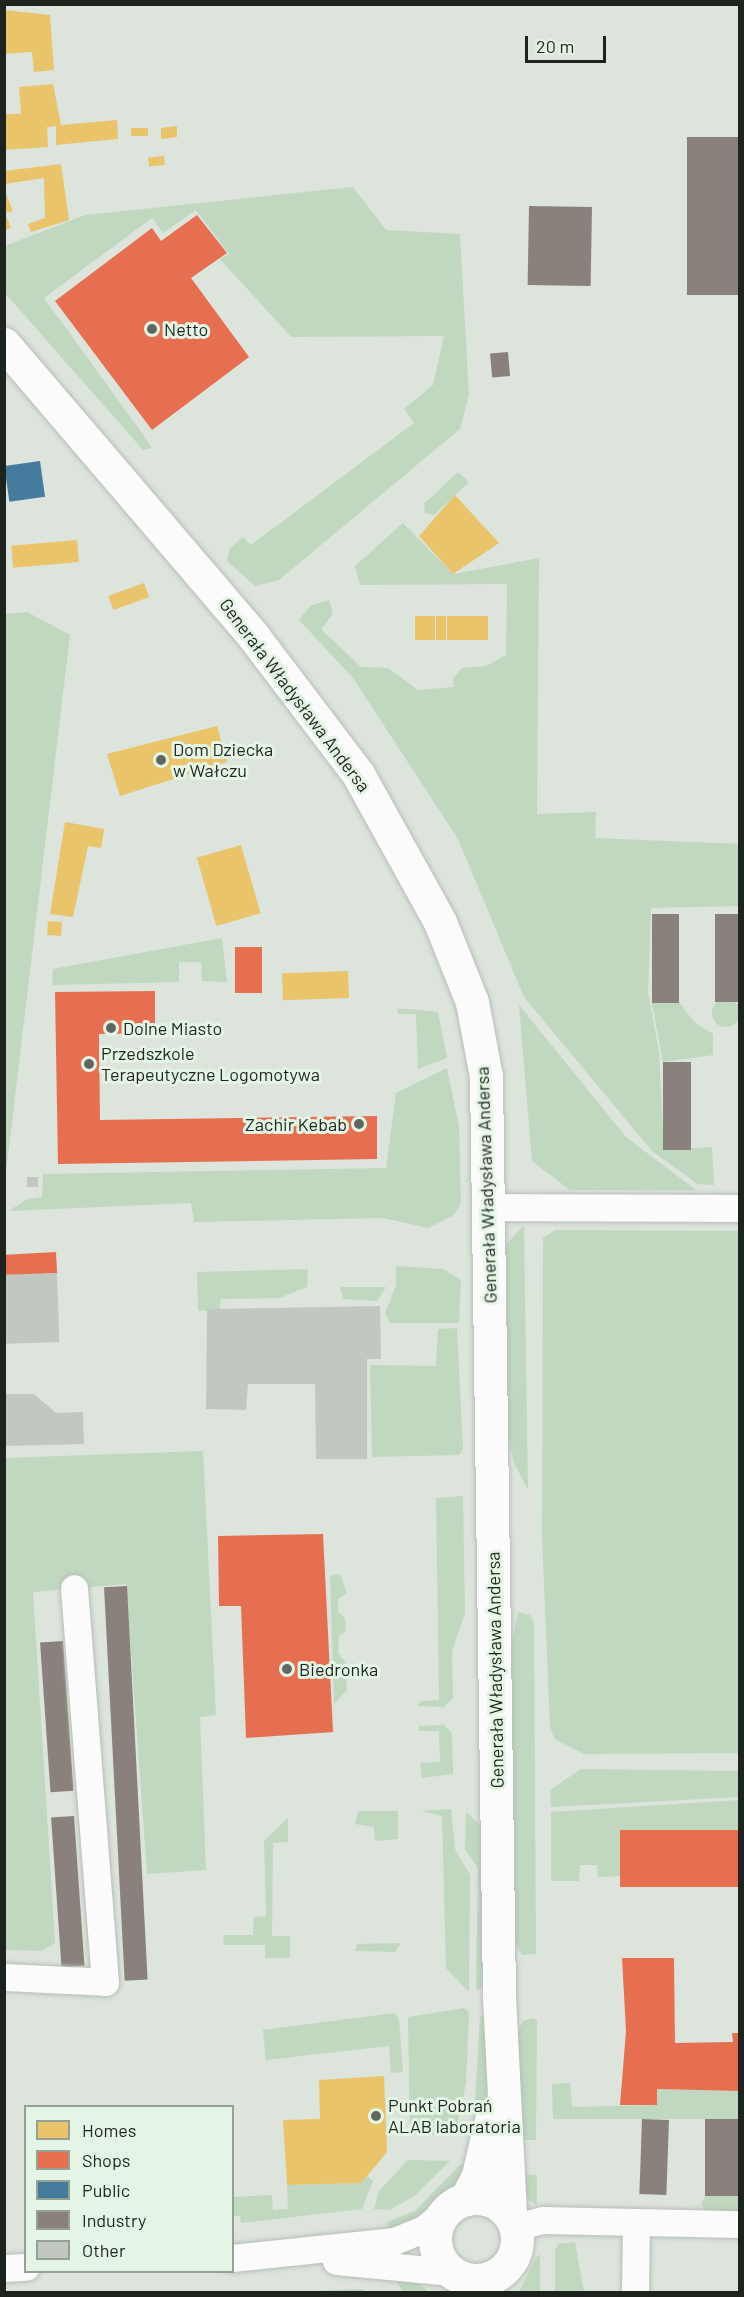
<!DOCTYPE html>
<meta charset="utf-8">
<style>
body{margin:0}
#map{position:relative;width:744px;height:2297px;overflow:hidden;background:#dce4dc;font-family:Barlow,sans-serif}
div>[style]{position:absolute}
.green>*{inset:0;background:#bfd8bf}
.round{border-radius:50%}
.homes>*{inset:0;background:#e9c46a;transform-origin:0 0}
.shops>*{inset:0;background:#e76f51;transform-origin:0 0}
.public>*{inset:0;background:#457b9d;transform-origin:0 0}
.industry>*{inset:0;background:#8a817c;transform-origin:0 0}
.building>*{inset:0;background:#c1c7c1;transform-origin:0 0}
.roads{filter:drop-shadow(0 0 2px #b7bdb7) drop-shadow(0 0 2px #b7bdb7)}
.street>*{height:27px;margin:-13.5px;padding:0 13.5px;transform-origin:13.5px;border-radius:13.5px;background:#fafbfa}
.secondary>*{height:33px;margin:-16.5px;padding:0 16.5px;transform-origin:16.5px;border-radius:16.5px;background:#fafbfa}
.secondary>.ring{margin:-16.5px;padding:0;box-sizing:content-box;background:none;border:33px solid #fafbfa;border-radius:50%}
.dots>*{width:16px;height:16px;translate:-50% -50%;box-sizing:border-box;border:3px solid #e5f5e5;border-radius:50%}
span{translate:-50% -50%;white-space:nowrap;text-align:center;line-height:1.15;-webkit-text-stroke:6px #e5f5e5;paint-order:stroke}
.poi-label{font-size:18px;color:#1d231d}
.left{translate:0 -50%;text-align:left}
.right{translate:-100% -50%;text-align:right}
.street-label{font-size:18px;color:#1d231d}
.frame{position:absolute;inset:0;border:6px solid #1d231d;pointer-events:none}
.legend{position:absolute;left:24px;top:2105px;width:210px;height:168px;box-sizing:border-box;background:#e5f5e5;border:2px solid #95a195;margin:0;padding:8px 10px;list-style:none;font-size:18px;color:#1d231d}
.legend li{display:flex;align-items:center;gap:12px;height:30px}
.legend b{width:30px;border:2px solid #95a195}
.scale{position:absolute;left:525px;top:36px;width:81px;height:27px;box-sizing:border-box;border:3px solid #1d231d;border-top:0;padding-left:8px;font-size:18px;line-height:21px;white-space:nowrap;color:#1d231d;-webkit-text-stroke:4px #e5f5e5;paint-order:stroke}
</style>
<div id="map">
<div class="green">
<i style="clip-path:polygon(353px 187px,386px 230px,460px 234px,469px 395px,460px 429px,279px 580px,255px 586px,227px 561px,230px 548px,243px 537px,251px 545px,414px 423px,404px 409px,433px 385px,444px 336px,291px 337px,220px 259px,229px 254px,196px 210px,163px 233px,152px 218px,44px 298px,142px 433px,152px 448px,143px 450px,5px 293px,5px 246px,85px 215px)"></i>
<i style="clip-path:polygon(458px 472px,469px 482px,434px 515px,425px 513px,424px 504px)"></i>
<i style="clip-path:polygon(403px 523px,453px 574px,539px 558px,537px 814px,596px 812px,595px 838px,739px 844px,739px 906px,651px 908px,648px 992px,659px 1052px,664px 1150px,712px 1147px,714px 1185px,698px 1184px,652px 1151px,524px 997px,458px 839px,353px 678px,299px 620px,310px 606px,329px 600px,333px 614px,321px 629px,361px 667px,388px 668px,418px 690px,454px 687px,453px 679px,462px 668px,486px 666px,506px 655px,507px 584px,360px 585px,355px 566px)"></i>
<i style="clip-path:polygon(27px 612px,70px 635px,5px 1181px,4px 614px)"></i>
<i style="clip-path:polygon(222px 938px,227px 982px,202px 981px,201px 962px,179px 962px,179px 982px,52px 985px,53px 969px)"></i>
<i class="round" style="left:712px;top:999px;width:28px;height:28px"></i>
<i style="clip-path:polygon(679px 1002px,694px 1022px,713px 1034px,713px 1055px,663px 1062px,652px 1003px)"></i>
<i style="clip-path:polygon(519px 1005px,626px 1137px,696px 1190px,570px 1190px,532px 1161px)"></i>
<i style="clip-path:polygon(397px 1008px,438px 1012px,447px 1058px,418px 1069px,416px 1014px,398px 1014px)"></i>
<i style="clip-path:polygon(447px 1068px,459px 1127px,461px 1203px,454px 1215px,428px 1228px,383px 1218px,194px 1222px,191px 1203px,9px 1211px,27px 1199px,42px 1197px,43px 1174px,386px 1168px,396px 1093px)"></i>
<i style="clip-path:polygon(524px 1225px,528px 1490px,514px 1463px,502px 1412px,502px 1249px)"></i>
<i style="clip-path:polygon(555px 1230px,739px 1231px,739px 1753px,584px 1754px,555px 1739px,550px 1727px,542px 1536px,543px 1238px)"></i>
<i style="clip-path:polygon(396px 1266px,443px 1269px,461px 1280px,459px 1323px,390px 1323px,385px 1313px,396px 1286px)"></i>
<i style="clip-path:polygon(308px 1269px,307px 1287px,279px 1298px,221px 1299px,219px 1310px,198px 1311px,197px 1272px)"></i>
<i style="clip-path:polygon(340px 1287px,386px 1287px,377px 1301px,343px 1299px)"></i>
<i style="clip-path:polygon(457px 1328px,463px 1449px,459px 1455px,372px 1457px,370px 1365px,436px 1366px,438px 1329px)"></i>
<i style="clip-path:polygon(203px 1451px,216px 1715px,200px 1717px,206px 1870px,147px 1874px,126px 1584px,33px 1592px,55px 1943px,42px 1951px,5px 1950px,4px 1458px)"></i>
<i style="clip-path:polygon(463px 1496px,465px 1613px,452px 1651px,453px 1698px,444px 1707px,418px 1706px,420px 1701px,439px 1700px,436px 1498px)"></i>
<i style="clip-path:polygon(340px 1574px,347px 1593px,338px 1599px,338px 1612px,345px 1618px,346px 1631px,339px 1636px,338px 1653px,345px 1662px,347px 1690px,334px 1704px,330px 1576px)"></i>
<i style="clip-path:polygon(518px 1612px,530px 1615px,534px 1623px,536px 1954px,522px 1955px,512px 1936px,509px 1660px)"></i>
<i style="clip-path:polygon(444px 1725px,452px 1733px,453px 1774px,422px 1778px,420px 1763px,440px 1762px,439px 1731px,419px 1731px,419px 1726px)"></i>
<i style="clip-path:polygon(581px 1769px,739px 1771px,739px 1797px,551px 1807px,550px 1790px)"></i>
<i style="clip-path:polygon(739px 1800px,739px 1830px,621px 1876px,598px 1877px,597px 1865px,580px 1865px,579px 1881px,551px 1881px,551px 1812px)"></i>
<i style="clip-path:polygon(451px 1809px,455px 1849px,470px 1875px,469px 1992px,446px 1968px,442px 1816px,421px 1811px)"></i>
<i style="clip-path:polygon(358px 1811px,398px 1811px,398px 1839px,375px 1841px,374px 1827px,355px 1824px)"></i>
<i style="clip-path:polygon(466px 1812px,485px 1829px,493px 1987px,476px 1989px,478px 1868px,465px 1849px)"></i>
<i style="clip-path:polygon(288px 1818px,288px 1842px,273px 1843px,272px 1936px,290px 1936px,290px 1958px,265px 1958px,265px 1945px,224px 1945px,223px 1935px,253px 1935px,254px 1917px,266px 1916px,264px 1841px)"></i>
<i style="clip-path:polygon(401px 1943px,395px 1952px,355px 1951px,357px 1944px)"></i>
<i style="clip-path:polygon(464px 2008px,469px 2012px,466px 2083px,455px 2135px,410px 2135px,408px 2017px)"></i>
<i style="clip-path:polygon(394px 2013px,399px 2019px,403px 2072px,391px 2073px,389px 2046px,266px 2060px,263px 2030px)"></i>
<i style="clip-path:polygon(491px 2015px,487px 2092px,473px 2138px,480px 2016px)"></i>
<i style="clip-path:polygon(532px 2018px,537px 2020px,536px 2140px,517px 2140px,516px 2035px,523px 2021px)"></i>
<i style="clip-path:polygon(570px 2083px,572px 2107px,657px 2105px,657px 2089px,739px 2091px,739px 2119px,553px 2119px,552px 2084px)"></i>
<i style="clip-path:polygon(408px 2160px,450px 2161px,413px 2197px,389px 2210px,374px 2209px,379px 2191px)"></i>
<i style="clip-path:polygon(460px 2165px,467px 2166px,459px 2181px,414px 2219px,390px 2230px,387px 2222px,415px 2211px)"></i>
<i style="clip-path:polygon(518px 2174px,537px 2175px,537px 2205px,522px 2196px)"></i>
<i style="clip-path:polygon(367px 2176px,373px 2181px,362px 2209px,241px 2223px,240px 2216px,233px 2216px,233px 2197px,272px 2195px,273px 2210px,288px 2209px,287px 2185px,360px 2183px)"></i>
<i style="clip-path:polygon(705px 2196px,739px 2196px,739px 2211px,706px 2211px,701px 2204px)"></i>
<i style="clip-path:polygon(575px 2242px,584px 2292px,555px 2292px,555px 2251px,558px 2244px)"></i>
<i style="clip-path:polygon(540px 2254px,540px 2292px,519px 2292px,536px 2258px)"></i>
<i style="clip-path:polygon(406px 2278px,420px 2285px,429px 2292px,403px 2292px,395px 2280px)"></i>
<i style="clip-path:polygon(361px 2289px,366px 2292px,284px 2292px)"></i>
</div>
<div class="homes">
<i style="clip-path:polygon(4px 10px,50px 15px,54px 70px,34px 72px,32px 52px,4px 54px)"></i>
<i style="clip-path:polygon(53px 84px,61px 125px,117px 120px,118px 139px,56px 145px,56px 126px,47px 127px,48px 147px,4px 150px,4px 114px,21px 114px,19px 87px)"></i>
<i style="clip-path:polygon(177px 126px,177px 137px,161px 139px,161px 128px)"></i>
<i style="left:148px;top:128px;width:8px;height:17px;rotate:90deg"></i>
<i style="left:164px;top:156px;width:9px;height:16px;rotate:84deg"></i>
<i style="clip-path:polygon(61px 164px,69px 220px,31px 232px,28px 224px,45px 218px,44px 178px,4px 184px,5px 171px)"></i>
<i style="clip-path:polygon(4px 189px,13px 211px,5px 213px,11px 228px,4px 230px)"></i>
<i style="clip-path:polygon(455px 495px,499px 543px,453px 574px,419px 536px)"></i>
<i style="left:77px;top:540px;width:22px;height:66px;rotate:85deg"></i>
<i style="left:144px;top:583px;width:15px;height:38px;rotate:70deg"></i>
<i style="left:415px;top:616px;width:20px;height:24px"></i>
<i style="left:436px;top:616px;width:10px;height:24px"></i>
<i style="left:447px;top:616px;width:41px;height:24px"></i>
<i style="clip-path:polygon(217px 726px,227px 762px,120px 796px,107px 754px)"></i>
<i style="clip-path:polygon(65px 822px,104px 829px,101px 848px,88px 846px,73px 917px,50px 914px)"></i>
<i style="left:241px;top:845px;width:71px;height:46px;rotate:74deg"></i>
<i style="left:48px;top:921px;width:14px;height:14px;rotate:4deg"></i>
<i style="left:348px;top:971px;width:27px;height:66px;rotate:88deg"></i>
<i style="clip-path:polygon(384px 2076px,387px 2152px,373px 2169px,361px 2183px,287px 2185px,283px 2120px,320px 2119px,319px 2080px)"></i>
</div>
<div class="shops">
<i style="clip-path:polygon(197px 215px,227px 253px,191px 278px,249px 357px,152px 430px,55px 301px,152px 228px,161px 241px)"></i>
<i style="left:235px;top:947px;width:27px;height:46px"></i>
<i style="clip-path:polygon(155px 991px,155px 1033px,99px 1034px,100px 1120px,377px 1116px,377px 1159px,58px 1164px,55px 992px)"></i>
<i style="left:56px;top:1252px;width:21px;height:51px;rotate:87deg"></i>
<i style="clip-path:polygon(323px 1534px,333px 1732px,246px 1738px,241px 1606px,219px 1606px,218px 1536px)"></i>
<i style="left:740px;top:1830px;width:57px;height:120px;rotate:90deg"></i>
<i style="clip-path:polygon(622px 1958px,674px 1958px,675px 2043px,733px 2042px,732px 2033px,740px 2033px,740px 2091px,657px 2089px,657px 2105px,620px 2105px,626px 2031px)"></i>
</div>
<div class="public">
<i style="left:40px;top:461px;width:36px;height:36px;rotate:82deg"></i>
</div>
<div class="industry">
<i style="left:740px;top:137px;width:158px;height:53px;rotate:90deg"></i>
<i style="left:529px;top:206px;width:63px;height:79px;rotate:1deg"></i>
<i style="left:508px;top:352px;width:24px;height:18px;rotate:85deg"></i>
<i style="left:652px;top:914px;width:27px;height:89px"></i>
<i style="left:715px;top:914px;width:25px;height:88px"></i>
<i style="left:663px;top:1062px;width:28px;height:88px"></i>
<i style="left:127px;top:1586px;width:394px;height:23px;rotate:87deg"></i>
<i style="left:63px;top:1641px;width:150px;height:23px;rotate:86deg"></i>
<i style="left:74px;top:1816px;width:150px;height:23px;rotate:86deg"></i>
<i style="left:642px;top:2119px;width:27px;height:75px;rotate:2deg"></i>
<i style="left:740px;top:2119px;width:77px;height:35px;rotate:90deg"></i>
</div>
<div class="building">
<i style="left:27px;top:1177px;width:11px;height:10px"></i>
<i style="left:57px;top:1273px;width:69px;height:53px;rotate:88deg"></i>
<i style="clip-path:polygon(380px 1306px,381px 1359px,367px 1359px,367px 1459px,316px 1459px,315px 1384px,248px 1384px,246px 1410px,206px 1409px,207px 1309px)"></i>
<i style="clip-path:polygon(4px 1394px,34px 1394px,56px 1413px,83px 1412px,84px 1444px,4px 1446px)"></i>
</div>
<div class="roads">
<div class="street">
<i style="left:489px;top:1207px;width:251px;rotate:0.2deg"></i>
<i style="left:4px;top:1977px;width:101px;rotate:2.8deg"></i>
<i style="left:105px;top:1982px;width:395px;rotate:-94.5deg"></i>
<i style="left:516px;top:2227px;width:28px;rotate:-15deg"></i>
<i style="left:543px;top:2220px;width:197px;rotate:1.2deg"></i>
<i style="left:232px;top:2258px;width:163px;rotate:-6deg"></i>
<i style="left:394px;top:2241px;width:32px;rotate:-22deg"></i>
<i style="left:424px;top:2229px;width:30px;rotate:-40deg"></i>
<i style="left:336px;top:2261px;width:116px;rotate:5.5deg"></i>
<i style="left:4px;top:2268px;width:22px;rotate:-3deg"></i>
<i style="left:635px;top:2292px;width:68px;rotate:-89.2deg"></i>
</div>
<div class="secondary">
<i style="left:4px;top:344px;width:385px;rotate:49.5deg"></i>
<i style="left:254px;top:637px;width:172px;rotate:52.8deg"></i>
<i style="left:358px;top:774px;width:169px;rotate:61deg"></i>
<i style="left:440px;top:922px;width:86px;rotate:68.2deg"></i>
<i style="left:472px;top:1002px;width:75px;rotate:79.3deg"></i>
<i style="left:486px;top:1076px;width:920px;rotate:89.19deg"></i>
<i style="left:499px;top:1996px;width:218px;rotate:87.1deg"></i>
<i class="ring" style="left:435px;top:2198px;width:49px;height:49px"></i>
<i style="left:466px;top:2199px;width:27px;rotate:-63deg"></i>
<i style="left:478px;top:2175px;width:61px;rotate:-76.7deg"></i>
</div>
</div>
<div class="dots">
<i style="left:152px;top:329px;background:#606760"></i>
<i style="left:161px;top:760px;background:#606760"></i>
<i style="left:111px;top:1028px;background:#606760"></i>
<i style="left:89px;top:1064px;background:#606760"></i>
<i style="left:359px;top:1124px;background:#606760"></i>
<i style="left:287px;top:1669px;background:#606760"></i>
<i style="left:376px;top:2116px;background:#606760"></i>
</div>
<div class="poi-label">
<span class="left" style="left:164px;top:329px">Netto</span>
<span class="left" style="left:173px;top:760px">Dom Dziecka<br>w Wałczu</span>
<span class="left" style="left:123px;top:1028px">Dolne Miasto</span>
<span class="left" style="left:101px;top:1064px">Przedszkole<br>Terapeutyczne Logomotywa</span>
<span class="right" style="left:347px;top:1124px">Zachir Kebab</span>
<span class="left" style="left:299px;top:1669px">Biedronka</span>
<span class="left" style="left:388px;top:2116px">Punkt Pobrań<br>ALAB laboratoria</span>
</div>
<div class="street-label">
<span style="left:295px;top:695px;rotate:53deg">Generała Władysława Andersa</span>
<span style="left:486px;top:1185px;rotate:-92deg">Generała Władysława Andersa</span>
<span style="left:495px;top:1670px;rotate:-91deg">Generała Władysława Andersa</span>
</div>
<div class="frame"></div>
<ul class="legend">
<li><b style="height:16px;background:#e9c46a"></b>Homes</li>
<li><b style="height:16px;background:#e76f51"></b>Shops</li>
<li><b style="height:16px;background:#457b9d"></b>Public</li>
<li><b style="height:16px;background:#8a817c"></b>Industry</li>
<li><b style="height:16px;background:#c1c7c1"></b>Other</li>
</ul>
<div class="scale">20 m</div>
</div>
